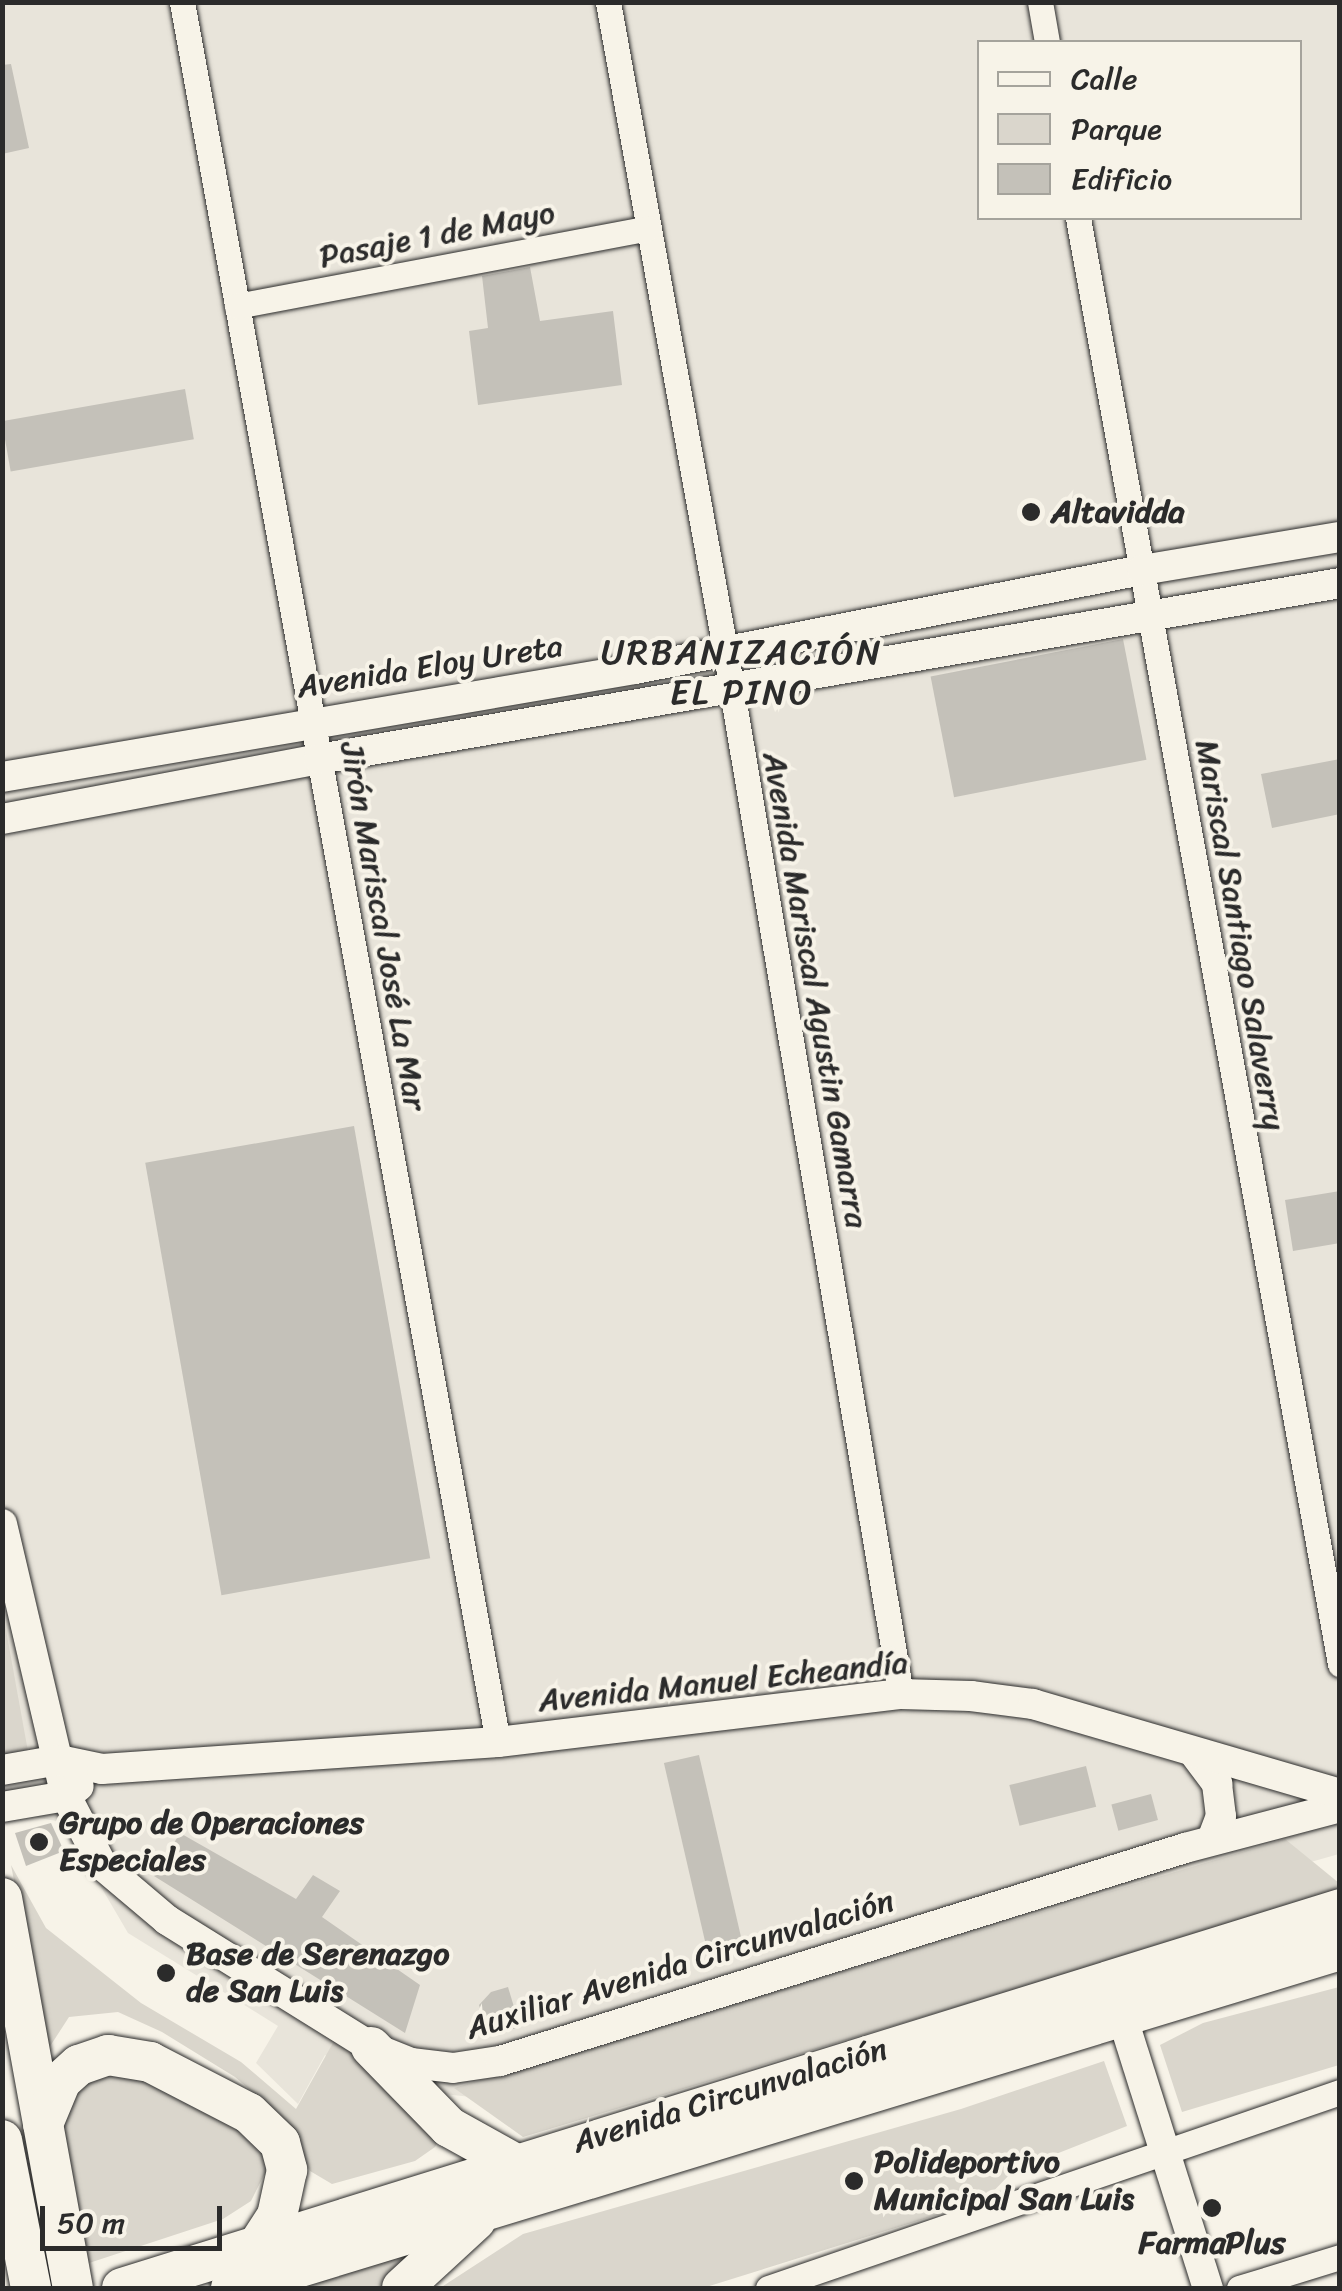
<!DOCTYPE html>
<meta charset="utf-8">
<style>
body{margin:0}
#map{position:relative;width:1342px;height:2291px;overflow:hidden;background:#f7f3e8;font-family:Sriracha,sans-serif}
div>[style]{position:absolute}
.built>*{inset:0;background:#e8e4da}
.green>*{inset:0;background:#dad6cc}
.building>*{inset:0;background:#c4c1b9;transform-origin:0 0}
.roads{filter:drop-shadow(0 0 2px #2b2b2b) drop-shadow(0 0 2px #2b2b2b)}
.minor>*{height:25px;margin:-12.5px;padding:0 12.5px;transform-origin:12.5px;border-radius:12.5px;background:#f7f3e8}
.tertiary>*{height:30px;margin:-15px;padding:0 15px;transform-origin:15px;border-radius:15px;background:#f7f3e8}
.primary>*{height:40px;margin:-20px;padding:0 20px;transform-origin:20px;border-radius:20px;background:#f7f3e8}
.dots>*{width:28px;height:28px;translate:-50% -50%;box-sizing:border-box;border:5px solid #f7f3e8;border-radius:50%}
span{translate:-50% -50%;white-space:nowrap;text-align:center;line-height:1.15;-webkit-text-stroke:8px #f7f3e8;paint-order:stroke}
.street-label{font-size:32px;color:#2b2b2b}
.poi-label{font-size:32px;color:#2b2b2b;font-weight:700}
.left{translate:0 -50%;text-align:left}
.neighbourhood-label{font-size:35px;color:#2b2b2b;letter-spacing:2.5px}
.frame{position:absolute;inset:0;border:5px solid #2b2b2b;pointer-events:none}
.legend{position:absolute;left:977px;top:40px;width:325px;height:180px;box-sizing:border-box;background:#f7f3e8;border:2px solid #a5a39c;margin:0;padding:12px 18px;list-style:none;font-size:30px;color:#2b2b2b}
.legend li{display:flex;align-items:center;gap:20px;height:50px}
.legend b{width:50px;border:2px solid #a5a39c}
.scale{position:absolute;left:40px;top:2206px;width:182px;height:45px;box-sizing:border-box;border:5px solid #2b2b2b;border-top:0;padding-left:12px;font-size:30px;line-height:35px;white-space:nowrap;color:#2b2b2b;-webkit-text-stroke:8px #f7f3e8;paint-order:stroke}
</style>
<div id="map">
<div class="built">
<i style="clip-path:polygon(evenodd,2px 3px,1339px 3px,1339px 1854px,1006px 1948px,539px 2104px,376px 2087px,325px 2055px,298px 2104px,256px 2063px,278px 2026px,128px 1933px,63px 1822px,3px 1812px,2px 3px,979px 42px,1300px 42px,1300px 218px,979px 218px,979px 42px)"></i>
</div>
<div class="green">
<i style="clip-path:polygon(2px 1608px,29px 1757px,2px 1764px)"></i>
<i style="clip-path:polygon(1285px 1839px,1339px 1883px,1339px 1892px,523px 2137px,454px 2088px)"></i>
<i style="clip-path:polygon(11px 1865px,46px 1928px,141px 2003px,241px 2062px,296px 2109px,334px 2041px,367px 2064px,438px 2141px,435px 2147px,415px 2161px,332px 2184px,310px 2171px,278px 2114px,235px 2077px,162px 2032px,118px 2012px,69px 2017px,47px 2051px)"></i>
<i style="clip-path:polygon(1339px 1987px,1339px 2065px,1182px 2112px,1160px 2045px,1203px 2023px)"></i>
<i style="clip-path:polygon(1104px 2061px,1127px 2126px,1013px 2171px,985px 2200px,703px 2288px,440px 2288px,523px 2234px,961px 2109px)"></i>
<i style="clip-path:polygon(109px 2065px,253px 2125px,270px 2175px,264px 2175px,251px 2201px,223px 2219px,86px 2264px,62px 2121px,69px 2095px)"></i>
<i style="clip-path:polygon(445px 2234px,387px 2288px,298px 2288px,288px 2281px)"></i>
</div>
<div class="building">
<i style="clip-path:polygon(11px 64px,29px 148px,2px 154px,2px 65px)"></i>
<i style="clip-path:polygon(530px 267px,540px 321px,613px 311px,622px 385px,478px 405px,469px 331px,488px 328px,482px 276px)"></i>
<i style="left:185px;top:389px;width:51px;height:186px;rotate:80deg"></i>
<i style="left:1123px;top:639px;width:123px;height:196px;rotate:79deg"></i>
<i style="clip-path:polygon(1340px 759px,1340px 814px,1272px 828px,1261px 774px)"></i>
<i style="left:354px;top:1126px;width:439px;height:212px;rotate:80deg"></i>
<i style="clip-path:polygon(1340px 1191px,1340px 1243px,1293px 1251px,1285px 1200px)"></i>
<i style="left:699px;top:1755px;width:201px;height:36px;rotate:77deg"></i>
<i style="left:1086px;top:1766px;width:42px;height:79px;rotate:76deg"></i>
<i style="left:1151px;top:1794px;width:27px;height:41px;rotate:75deg"></i>
<i style="clip-path:polygon(51px 1823px,64px 1851px,26px 1866px,15px 1833px)"></i>
<i style="clip-path:polygon(180px 1833px,296px 1899px,313px 1875px,340px 1891px,322px 1917px,420px 1985px,405px 2033px,154px 1876px)"></i>
<i style="clip-path:polygon(508px 1987px,520px 2027px,489px 2036px,479px 2005px,491px 1992px)"></i>
</div>
<div class="roads">
<div class="minor">
<i style="left:182px;top:2px;width:1768px;rotate:79.71deg"></i>
<i style="left:608px;top:2px;width:657px;rotate:79.75deg"></i>
<i style="left:725px;top:649px;width:1060px;rotate:80.44deg"></i>
<i style="left:1040px;top:2px;width:41px;rotate:80.1deg"></i>
<i style="left:1078px;top:218px;width:1470px;rotate:79.73deg"></i>
<i style="left:237px;top:306px;width:418px;rotate:-10.7deg"></i>
<i style="left:768px;top:2288px;width:605px;rotate:-18.91deg"></i>
<i style="left:1239px;top:2288px;width:106px;rotate:-17.1deg"></i>
</div>
<div class="tertiary">
<i style="left:2px;top:777px;width:642px;rotate:-9.68deg"></i>
<i style="left:635px;top:669px;width:517px;rotate:-11.05deg"></i>
<i style="left:1142px;top:570px;width:201px;rotate:-9.5deg"></i>
<i style="left:2px;top:819px;width:323px;rotate:-10.7deg"></i>
<i style="left:319px;top:759px;width:1036px;rotate:-9.78deg"></i>
<i style="left:2px;top:1524px;width:279px;rotate:76.8deg"></i>
<i style="left:66px;top:1796px;width:78px;rotate:62.4deg"></i>
<i style="left:102px;top:1865px;width:85px;rotate:40.2deg"></i>
<i style="left:167px;top:1920px;width:240px;rotate:31.9deg"></i>
<i style="left:371px;top:2047px;width:43px;rotate:21.8deg"></i>
<i style="left:411px;top:2063px;width:42px;rotate:6.8deg"></i>
<i style="left:453px;top:2068px;width:48px;rotate:-8.5deg"></i>
<i style="left:500px;top:2061px;width:717px;rotate:-17.27deg"></i>
<i style="left:1185px;top:1848px;width:160px;rotate:-14.8deg"></i>
<i style="left:1194px;top:1753px;width:39px;rotate:53deg"></i>
<i style="left:1217px;top:1784px;width:32px;rotate:83deg"></i>
<i style="left:1221px;top:1816px;width:26px;rotate:111deg"></i>
<i style="left:2px;top:1770px;width:58px;rotate:-10deg"></i>
<i style="left:59px;top:1760px;width:44px;rotate:11.8deg"></i>
<i style="left:102px;top:1769px;width:397px;rotate:-3.9deg"></i>
<i style="left:498px;top:1742px;width:406px;rotate:-6.8deg"></i>
<i style="left:901px;top:1694px;width:70px;rotate:1.6deg"></i>
<i style="left:971px;top:1696px;width:63px;rotate:7.4deg"></i>
<i style="left:1033px;top:1704px;width:320px;rotate:16.3deg"></i>
<i style="left:2px;top:1807px;width:65px;rotate:-9.8deg"></i>
<i style="left:66px;top:1796px;width:16px;rotate:-38deg"></i>
<i style="left:1117px;top:2000px;width:302px;rotate:72.5deg"></i>
</div>
<div class="primary">
<i style="left:2px;top:1898px;width:396px;rotate:79.7deg"></i>
<i style="left:371px;top:2047px;width:112px;rotate:45.7deg"></i>
<i style="left:449px;top:2127px;width:74px;rotate:29deg"></i>
<i style="left:43px;top:2124px;width:47px;rotate:-67.3deg"></i>
<i style="left:61px;top:2081px;width:24px;rotate:-42deg"></i>
<i style="left:79px;top:2065px;width:31px;rotate:-19deg"></i>
<i style="left:108px;top:2055px;width:43px;rotate:9.5deg"></i>
<i style="left:150px;top:2062px;width:111px;rotate:27.3deg"></i>
<i style="left:249px;top:2113px;width:43px;rotate:44.1deg"></i>
<i style="left:280px;top:2143px;width:28px;rotate:75deg"></i>
<i style="left:287px;top:2170px;width:47px;rotate:102.3deg"></i>
<i style="left:277px;top:2216px;width:33px;rotate:123deg"></i>
<i style="left:2px;top:2140px;width:151px;rotate:78.9deg"></i>
<i style="left:122px;top:2288px;width:1276px;rotate:-17.28deg"></i>
<i style="left:231px;top:2288px;width:1159px;rotate:-16.95deg"></i>
<i style="left:402px;top:2288px;width:100px;rotate:-42.6deg"></i>
</div>
</div>
<div class="dots">
<i style="left:1031px;top:512px;background:#2b2b2b"></i>
<i style="left:39px;top:1842px;background:#2b2b2b"></i>
<i style="left:166px;top:1973px;background:#2b2b2b"></i>
<i style="left:854px;top:2181px;background:#2b2b2b"></i>
<i style="left:1212px;top:2208px;background:#2b2b2b"></i>
</div>
<div class="street-label">
<span style="left:437px;top:235px;rotate:-11deg">Pasaje 1 de Mayo</span>
<span style="left:430px;top:667px;rotate:-9deg">Avenida Eloy Ureta</span>
<span style="left:383px;top:926px;rotate:80deg">Jirón Mariscal José La Mar</span>
<span style="left:1240px;top:935px;rotate:80deg">Mariscal Santiago Salaverry</span>
<span style="left:815px;top:990px;rotate:80deg">Avenida Mariscal Agustin Gamarra</span>
<span style="left:723px;top:1682px;rotate:-6deg">Avenida Manuel Echeandía</span>
<span style="left:680px;top:1965px;rotate:-17deg">Auxiliar Avenida Circunvalación</span>
<span style="left:730px;top:2096px;rotate:-17deg">Avenida Circunvalación</span>
</div>
<div class="poi-label">
<span class="left" style="left:1051px;top:512px">Altavidda</span>
<span class="left" style="left:59px;top:1842px">Grupo de Operaciones<br>Especiales</span>
<span class="left" style="left:186px;top:1973px">Base de Serenazgo<br>de San Luis</span>
<span class="left" style="left:874px;top:2181px">Polideportivo<br>Municipal San Luis</span>
<span style="left:1212px;top:2243px">FarmaPlus</span>
</div>
<div class="neighbourhood-label">
<span style="left:742px;top:672px">URBANIZACIÓN<br>EL PINO</span>
</div>
<div class="frame"></div>
<ul class="legend">
<li><b style="height:12px;background:#f7f3e8"></b>Calle</li>
<li><b style="height:28px;background:#dad6cc"></b>Parque</li>
<li><b style="height:28px;background:#c4c1b9"></b>Edificio</li>
</ul>
<div class="scale">50 m</div>
</div>
